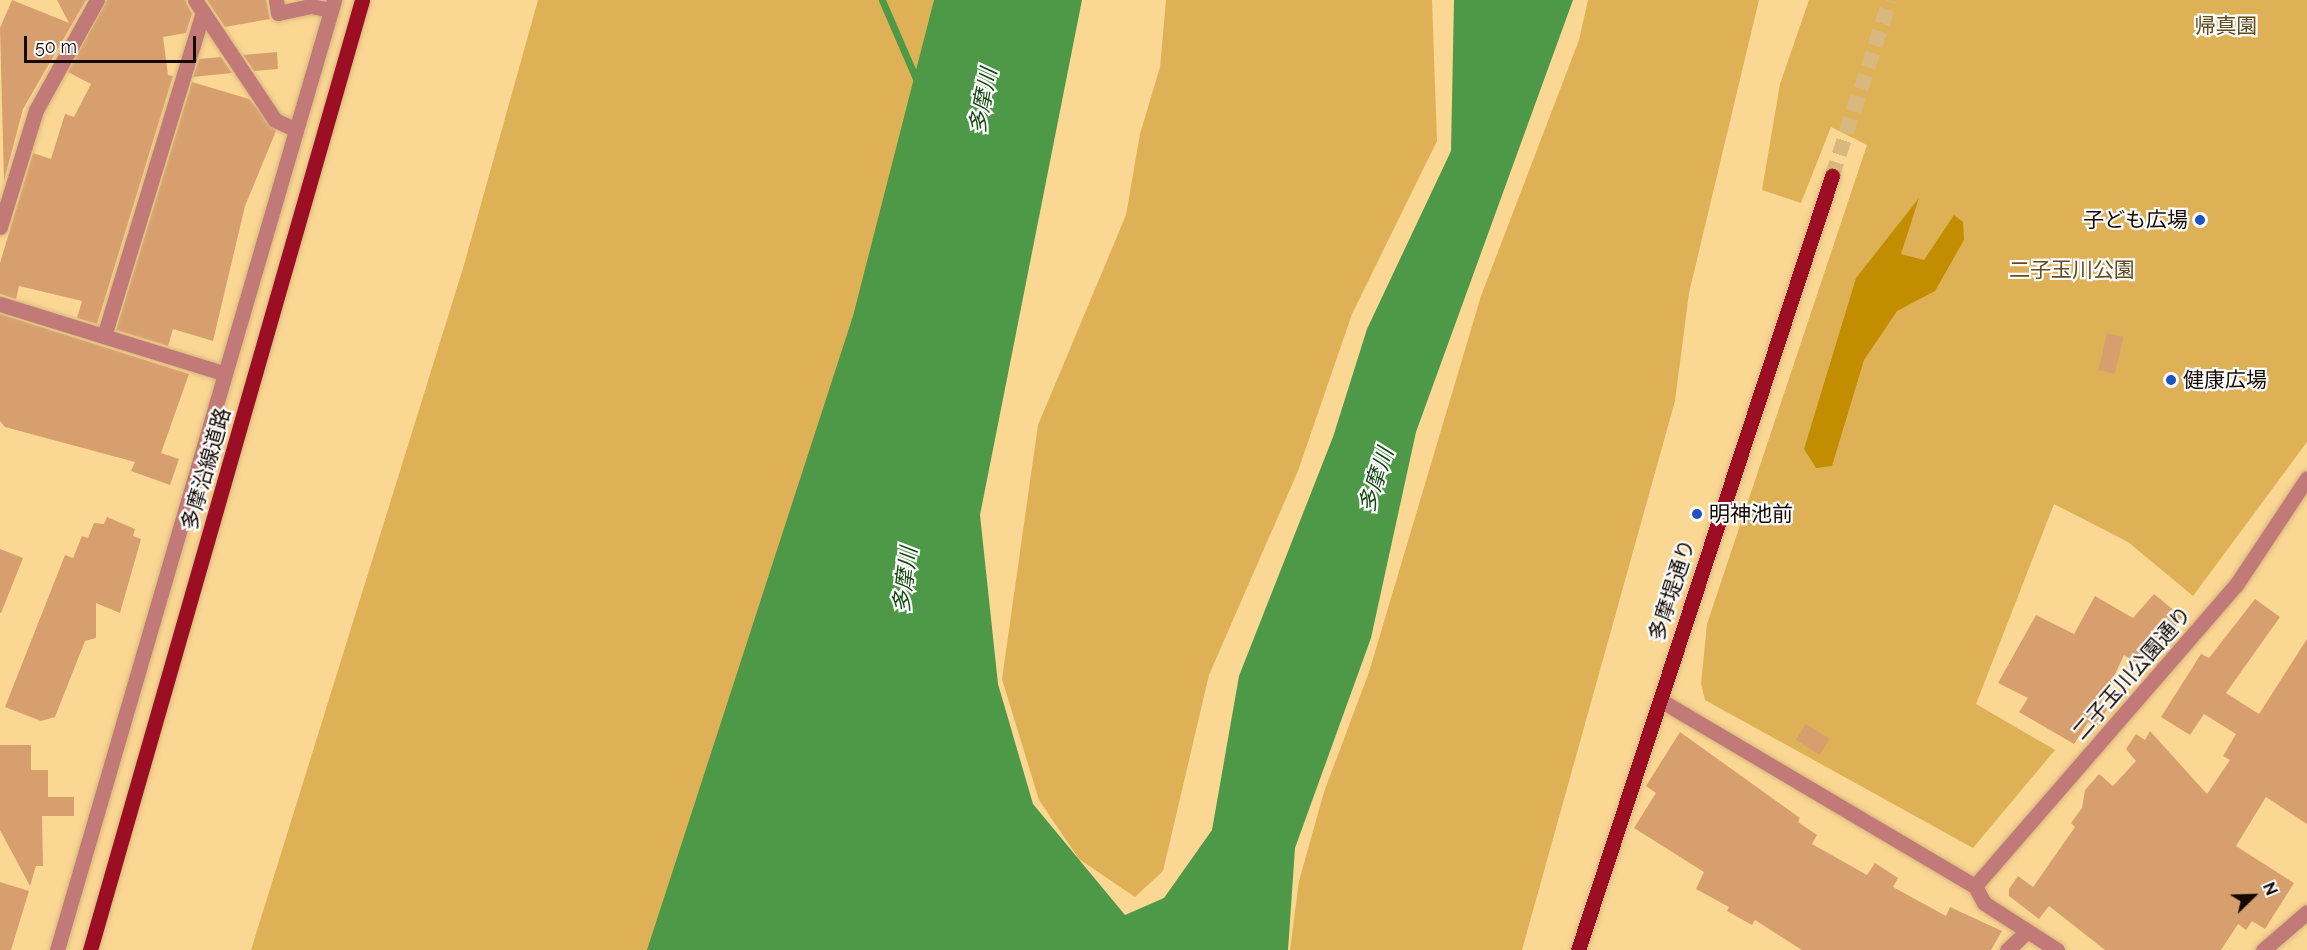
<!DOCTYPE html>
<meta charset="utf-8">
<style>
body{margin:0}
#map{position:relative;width:2307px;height:950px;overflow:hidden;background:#fbd794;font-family:Raleway,"Noto Sans JP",sans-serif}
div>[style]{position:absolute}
.green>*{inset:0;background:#dfb157}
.forest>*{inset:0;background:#c28e00}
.water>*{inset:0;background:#4e9947}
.stream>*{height:7px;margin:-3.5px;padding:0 3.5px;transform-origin:3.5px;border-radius:3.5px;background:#4e9947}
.building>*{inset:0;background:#d89f6e;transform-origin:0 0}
.major-tunnel>*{height:15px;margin-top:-7.5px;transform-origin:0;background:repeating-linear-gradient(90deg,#d8b87e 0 15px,transparent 0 23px)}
.roads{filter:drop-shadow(0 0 2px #d6b67c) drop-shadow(0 0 2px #d6b67c)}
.minor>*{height:15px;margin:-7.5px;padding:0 7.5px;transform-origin:7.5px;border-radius:7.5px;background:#c17a77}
.major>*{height:15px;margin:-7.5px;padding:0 7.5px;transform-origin:7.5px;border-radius:7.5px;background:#9b0e23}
.dots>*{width:16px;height:16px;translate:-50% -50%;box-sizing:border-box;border:3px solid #fdfdfd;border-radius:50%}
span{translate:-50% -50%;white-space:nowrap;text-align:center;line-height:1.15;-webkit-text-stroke:4.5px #fdfdfd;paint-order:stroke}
.park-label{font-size:21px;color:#634c20}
.poi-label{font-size:21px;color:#130900}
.right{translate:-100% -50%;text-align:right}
.left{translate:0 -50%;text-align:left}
.street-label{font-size:21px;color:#130900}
.water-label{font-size:22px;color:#164a12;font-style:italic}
.north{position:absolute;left:2223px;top:866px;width:60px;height:60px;-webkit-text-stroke:4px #fdfdfd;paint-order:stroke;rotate:67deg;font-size:16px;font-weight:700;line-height:24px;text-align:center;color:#130900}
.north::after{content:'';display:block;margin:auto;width:21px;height:27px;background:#130900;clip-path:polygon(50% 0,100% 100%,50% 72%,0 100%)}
.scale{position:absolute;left:24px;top:36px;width:172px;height:27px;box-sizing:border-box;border:3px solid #130900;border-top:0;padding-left:8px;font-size:18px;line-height:21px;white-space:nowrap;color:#130900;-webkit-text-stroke:4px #fdfdfd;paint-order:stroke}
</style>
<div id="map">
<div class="green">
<i style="clip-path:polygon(538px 0,936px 0,855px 313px,648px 950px,251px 950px,464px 265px)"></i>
<i style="clip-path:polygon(1166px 0,1432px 0,1437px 141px,1352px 314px,1298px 471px,1209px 675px,1163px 871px,1135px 897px,1079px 859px,1039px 800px,1002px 679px,1038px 425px,1126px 215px,1140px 134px,1160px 67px)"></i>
<i style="clip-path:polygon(1588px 0,1759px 0,1689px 293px,1675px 401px,1522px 950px,1290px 950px,1299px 881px,1324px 792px,1369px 672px,1481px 296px,1579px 40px)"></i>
<i style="clip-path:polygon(1809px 0,2307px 0,2307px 442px,2193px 596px,2128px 542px,2054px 504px,1976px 704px,2055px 750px,1973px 848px,1705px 700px,1701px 684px,1707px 624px,1867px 145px,1831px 127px,1801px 203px,1762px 190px,1780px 84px)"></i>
</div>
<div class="forest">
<i style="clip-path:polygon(1919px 198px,1901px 254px,1924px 260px,1954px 215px,1963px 222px,1964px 240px,1935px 291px,1897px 311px,1864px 360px,1832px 466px,1816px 468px,1804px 449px,1856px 278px)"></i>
</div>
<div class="water">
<i style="clip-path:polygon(934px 0,1082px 0,980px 515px,998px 684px,1033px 804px,1125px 915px,1164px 898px,1212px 830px,1239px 676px,1333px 437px,1367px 329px,1451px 151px,1454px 0,1573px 0,1416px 432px,1371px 638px,1295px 848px,1288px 950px,647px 950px,853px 316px)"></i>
</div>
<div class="stream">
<i style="left:882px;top:0;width:90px;rotate:66.6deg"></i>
</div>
<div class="building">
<i style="clip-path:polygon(12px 0,69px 23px,57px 0,86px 0,23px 109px,4px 181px,0 28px)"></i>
<i style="clip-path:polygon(107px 0,185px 0,192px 14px,186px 33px,163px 37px,168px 75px,173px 76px,97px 324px,77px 318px,82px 301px,19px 286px,16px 299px,0 294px,0 263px,33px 153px,51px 159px,65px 114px,74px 117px,91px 84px,68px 72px)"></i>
<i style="clip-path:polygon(207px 0,266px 0,270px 19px,225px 27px)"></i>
<i style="clip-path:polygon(277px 52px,278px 69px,254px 71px,243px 55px)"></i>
<i style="clip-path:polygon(221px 57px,232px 73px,193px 77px,199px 59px)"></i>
<i style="clip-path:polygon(192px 82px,249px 99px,276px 131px,245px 206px,213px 341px,173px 329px,168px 346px,116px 330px)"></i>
<i style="clip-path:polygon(0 314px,189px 374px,161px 453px,179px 459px,170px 485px,131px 471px,135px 462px,5px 427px,0 421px)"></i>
<i style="left:2107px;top:333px;width:17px;height:38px;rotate:13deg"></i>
<i style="clip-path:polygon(107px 517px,135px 529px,133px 536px,141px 539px,120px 613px,96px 603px,96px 638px,85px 641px,55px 717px,41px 721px,5px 707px,65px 555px,73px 558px,82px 536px,88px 538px,94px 523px,104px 524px)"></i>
<i style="clip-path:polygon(0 549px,23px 558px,1px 613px,0 613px)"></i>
<i style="clip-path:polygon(2154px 594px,2182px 617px,2145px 668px,2124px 655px,2101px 704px,2108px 708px,2096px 727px,2088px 722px,2074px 744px,2019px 712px,2028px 698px,1998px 683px,2036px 615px,2074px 634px,2095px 596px,2133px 618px)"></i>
<i style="clip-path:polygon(2255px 599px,2280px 617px,2226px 693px,2259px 714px,2307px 639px,2307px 824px,2266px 797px,2236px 846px,2294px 883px,2265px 929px,2252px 921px,2246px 930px,2238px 924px,2221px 950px,2105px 950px,2049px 906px,2039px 919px,2009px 896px,2009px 889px,2018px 876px,2033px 887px,2075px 827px,2071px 823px,2082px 808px,2085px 790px,2099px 774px,2113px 786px,2136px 761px,2126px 749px,2136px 734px,2145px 740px,2150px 731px,2207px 794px,2230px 760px,2223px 756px,2236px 734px,2204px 714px,2190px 735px,2161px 717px,2201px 654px,2209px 658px)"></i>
<i style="left:1806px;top:724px;width:28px;height:19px;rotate:32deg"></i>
<i style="clip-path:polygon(1680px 732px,1800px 818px,1798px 822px,1817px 835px,1812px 844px,1867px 875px,1875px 863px,1898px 878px,1893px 887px,1946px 916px,1950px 907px,2002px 931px,1991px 950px,1802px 950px,1755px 920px,1752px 925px,1727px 911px,1729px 907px,1696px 889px,1704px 872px,1634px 828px,1656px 793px,1646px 786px)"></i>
<i style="clip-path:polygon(0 745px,31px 745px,31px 770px,48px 770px,48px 797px,74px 797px,74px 816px,42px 816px,43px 866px,36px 866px,30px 886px,0 830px)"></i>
<i style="clip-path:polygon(0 882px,29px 891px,11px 950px,0 950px)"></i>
</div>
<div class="major-tunnel">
<i style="left:1832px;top:176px;width:185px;rotate:-71.8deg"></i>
</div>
<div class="roads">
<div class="minor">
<i style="left:195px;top:0;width:144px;rotate:56.3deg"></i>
<i style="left:275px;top:120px;width:23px;rotate:25deg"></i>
<i style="left:276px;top:0;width:13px;rotate:81deg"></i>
<i style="left:278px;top:13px;width:34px;rotate:-12deg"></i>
<i style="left:311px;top:6px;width:20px;rotate:11deg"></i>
<i style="left:0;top:227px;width:122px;rotate:-72.9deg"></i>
<i style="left:36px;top:110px;width:126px;rotate:-61deg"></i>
<i style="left:0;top:304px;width:233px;rotate:17.2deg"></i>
<i style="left:104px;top:336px;width:339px;rotate:-73deg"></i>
<i style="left:1660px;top:700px;width:366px;rotate:30.6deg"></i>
<i style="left:1975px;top:886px;width:19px;rotate:62deg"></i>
<i style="left:1984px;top:903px;width:87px;rotate:32.8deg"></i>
<i style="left:1975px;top:886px;width:398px;rotate:-49.1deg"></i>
<i style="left:2236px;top:585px;width:128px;rotate:-56.4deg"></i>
<i style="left:57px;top:950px;width:990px;rotate:-73.74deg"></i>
<i style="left:2007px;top:950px;width:26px;rotate:-43deg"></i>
<i style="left:2263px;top:950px;width:58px;rotate:-40.8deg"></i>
</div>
<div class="major">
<i style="left:90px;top:950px;width:988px;rotate:-74.02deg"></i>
<i style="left:1578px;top:950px;width:815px;rotate:-71.83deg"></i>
</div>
</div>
<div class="dots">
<i style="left:2200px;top:220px;background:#1d54c1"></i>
<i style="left:2171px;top:380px;background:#1d54c1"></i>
<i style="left:1697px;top:514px;background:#1d54c1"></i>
</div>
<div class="park-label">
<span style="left:2226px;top:26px">帰真園</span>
<span style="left:2072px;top:270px">二子玉川公園</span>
</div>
<div class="poi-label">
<span class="right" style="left:2188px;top:220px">子ども広場</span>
<span class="left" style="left:2183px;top:380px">健康広場</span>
<span class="left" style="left:1709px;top:514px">明神池前</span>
</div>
<div class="street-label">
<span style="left:206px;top:469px;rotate:-74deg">多摩沿線道路</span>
<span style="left:1672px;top:590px;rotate:-72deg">多摩堤通り</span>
<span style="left:2132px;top:673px;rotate:-49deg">二子玉川公園通り</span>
</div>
<div class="water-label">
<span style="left:983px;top:101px;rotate:-79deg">多摩川</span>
<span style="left:1376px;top:480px;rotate:-72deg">多摩川</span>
<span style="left:905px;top:580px;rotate:-83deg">多摩川</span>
</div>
<div class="north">N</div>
<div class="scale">50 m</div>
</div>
